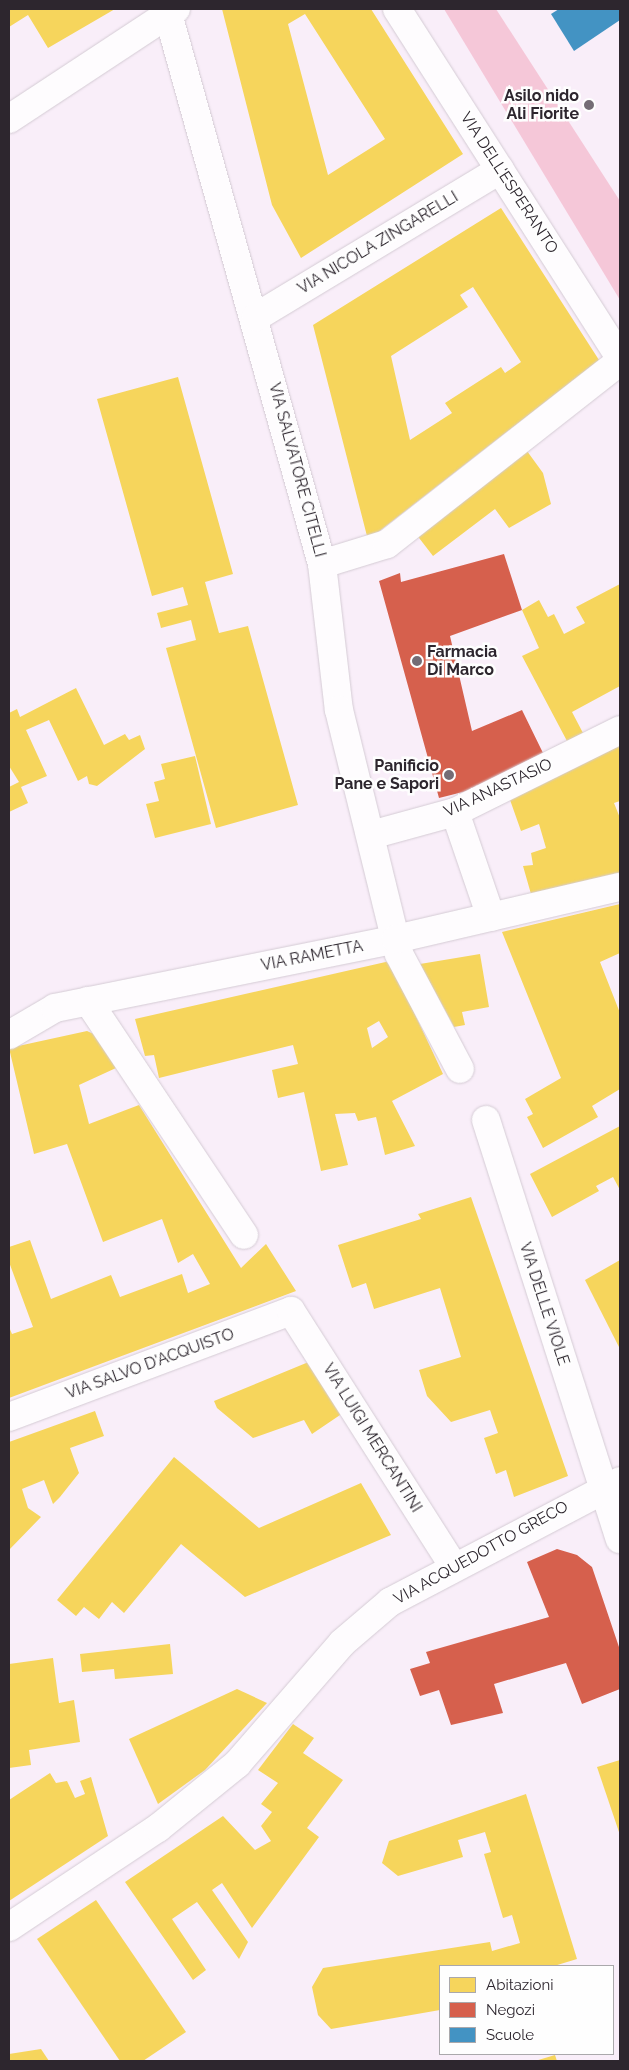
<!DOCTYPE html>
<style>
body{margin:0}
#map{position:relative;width:629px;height:2070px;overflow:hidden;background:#f9eef9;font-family:Raleway,sans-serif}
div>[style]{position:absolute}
.green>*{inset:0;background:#f5c7d8}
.homes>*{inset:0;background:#f6d55c}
.shops>*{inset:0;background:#d6604d}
.schools>*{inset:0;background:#4393c3}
.roads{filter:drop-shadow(0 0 1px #d4cbd4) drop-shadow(0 0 1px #d4cbd4)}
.minor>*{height:28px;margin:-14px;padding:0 14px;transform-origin:14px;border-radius:14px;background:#fefcfe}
.tertiary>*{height:28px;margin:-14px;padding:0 14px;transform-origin:14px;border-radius:14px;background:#fefcfe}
.dots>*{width:14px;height:14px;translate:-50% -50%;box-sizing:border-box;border:2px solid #fefefe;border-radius:50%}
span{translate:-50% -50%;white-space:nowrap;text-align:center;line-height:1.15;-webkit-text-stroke:5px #fefefe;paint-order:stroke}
.poi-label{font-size:16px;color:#2d262e;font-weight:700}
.right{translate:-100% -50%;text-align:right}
.left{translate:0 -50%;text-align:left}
.street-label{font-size:16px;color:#2d262e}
.frame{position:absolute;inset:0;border:10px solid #2d262e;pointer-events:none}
.legend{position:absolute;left:439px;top:1965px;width:175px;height:90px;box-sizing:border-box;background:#fefefe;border:1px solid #aaa8ab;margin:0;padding:6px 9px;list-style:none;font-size:15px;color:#2d262e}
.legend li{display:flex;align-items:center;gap:10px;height:25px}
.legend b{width:25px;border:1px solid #aaa8ab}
</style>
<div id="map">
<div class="green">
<i style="clip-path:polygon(444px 9px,496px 9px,620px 201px,620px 300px)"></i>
</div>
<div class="homes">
<i style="clip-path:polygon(9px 9px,115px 9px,48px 48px,28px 15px,9px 27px)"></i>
<i style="clip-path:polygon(evenodd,222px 9px,371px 9px,463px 154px,301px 258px,272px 205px,222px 9px,305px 14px,385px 139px,328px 175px,288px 24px,305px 14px)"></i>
<i style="clip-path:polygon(evenodd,501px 208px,599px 360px,368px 540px,313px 325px,501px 208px,473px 287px,521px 362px,505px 373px,501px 367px,445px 403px,452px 413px,410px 440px,391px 356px,468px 307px,460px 295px,473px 287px)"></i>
<i style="clip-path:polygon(178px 377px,233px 574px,205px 582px,219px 633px,248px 626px,298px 805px,216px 828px,166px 648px,196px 640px,191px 620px,161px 628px,157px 613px,188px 605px,183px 587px,152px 596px,97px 399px)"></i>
<i style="clip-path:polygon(527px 451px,543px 473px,551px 504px,509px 528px,495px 509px,433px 556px,416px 534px)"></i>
<i style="clip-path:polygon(620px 584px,620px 686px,572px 712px,583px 733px,567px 741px,522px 656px,539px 648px,522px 610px,539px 600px,548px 617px,554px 614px,564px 634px,585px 623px,576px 607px)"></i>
<i style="clip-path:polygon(76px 688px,104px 745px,125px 734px,129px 740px,140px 735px,145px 749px,97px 786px,89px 784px,87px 776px,78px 781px,49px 720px,26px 730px,47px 776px,21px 787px,28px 803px,9px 812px,9px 787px,19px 782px,9px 766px,9px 713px,17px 709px,20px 717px)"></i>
<i style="clip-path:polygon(620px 744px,620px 801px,614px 803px,620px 818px,620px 874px,531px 894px,523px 866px,533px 865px,531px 853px,546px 848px,539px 824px,521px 831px,509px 797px)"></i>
<i style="clip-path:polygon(195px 756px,211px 824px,155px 838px,146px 804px,159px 801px,154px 782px,165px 779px,161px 764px)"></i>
<i style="clip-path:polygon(620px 904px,620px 953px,600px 962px,620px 1013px,620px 1089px,592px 1106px,598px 1117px,543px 1148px,527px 1117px,533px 1114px,525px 1099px,561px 1078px,502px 932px)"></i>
<i style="clip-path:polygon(480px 954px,489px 1007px,462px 1012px,465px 1025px,454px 1027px,420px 964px)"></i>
<i style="clip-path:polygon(evenodd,390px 961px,443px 1074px,392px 1101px,415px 1146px,385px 1155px,376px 1117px,358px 1121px,355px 1113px,335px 1114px,348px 1165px,321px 1171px,304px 1092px,278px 1098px,272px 1070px,298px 1064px,293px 1045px,159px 1078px,154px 1055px,145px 1056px,135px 1019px,390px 961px,379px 1021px,388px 1037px,372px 1048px,367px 1028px,379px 1021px)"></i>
<i style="clip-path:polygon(87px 1031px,96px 1035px,116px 1068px,79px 1085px,89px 1124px,139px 1105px,241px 1268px,266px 1244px,296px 1291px,9px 1398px,9px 1327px,12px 1334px,33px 1327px,9px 1262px,9px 1247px,30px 1240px,51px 1299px,111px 1275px,120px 1297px,182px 1274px,188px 1293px,210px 1284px,193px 1254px,178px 1263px,162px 1219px,103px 1242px,67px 1144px,34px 1154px,9px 1048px)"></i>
<i style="clip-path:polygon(620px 1126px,620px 1190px,613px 1177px,596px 1186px,599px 1191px,552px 1217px,530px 1174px)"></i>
<i style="clip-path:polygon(471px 1197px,568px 1476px,514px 1497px,506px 1470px,496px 1474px,484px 1438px,498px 1433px,490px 1410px,451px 1422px,427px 1396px,419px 1370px,461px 1357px,440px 1288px,374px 1309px,366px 1283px,352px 1288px,338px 1245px,421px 1219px,418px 1214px)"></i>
<i style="clip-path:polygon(620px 1260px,620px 1349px,585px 1280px)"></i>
<i style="clip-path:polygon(311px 1361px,343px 1413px,312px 1434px,304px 1420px,253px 1438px,217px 1408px,214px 1401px)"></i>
<i style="clip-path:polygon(95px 1411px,104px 1436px,70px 1448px,79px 1473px,60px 1497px,53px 1504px,44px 1480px,22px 1489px,28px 1508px,41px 1517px,9px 1550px,9px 1442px)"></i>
<i style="clip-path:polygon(174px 1457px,259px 1528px,361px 1483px,391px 1535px,245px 1597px,181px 1544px,124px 1613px,112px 1602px,99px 1619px,84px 1607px,76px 1616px,57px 1600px)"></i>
<i style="clip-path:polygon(170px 1644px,173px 1674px,115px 1679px,114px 1669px,82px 1672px,80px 1654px)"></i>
<i style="clip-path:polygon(53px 1658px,59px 1703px,74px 1700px,80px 1742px,29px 1750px,31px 1765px,9px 1768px,9px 1664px)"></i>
<i style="clip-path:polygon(237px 1689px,267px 1703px,205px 1770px,158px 1804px,129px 1739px)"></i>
<i style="clip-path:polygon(293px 1724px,314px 1738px,303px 1753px,343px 1780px,307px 1828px,319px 1837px,252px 1928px,222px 1883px,212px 1890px,248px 1942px,239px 1959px,197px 1902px,172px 1919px,206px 1970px,193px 1980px,125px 1882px,223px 1816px,255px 1850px,271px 1841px,261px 1826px,272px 1812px,261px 1804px,278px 1783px,258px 1770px)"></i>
<i style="clip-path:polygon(620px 1760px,620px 1835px,597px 1767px)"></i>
<i style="clip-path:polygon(50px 1773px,56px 1783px,67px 1781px,75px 1798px,85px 1794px,80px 1781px,91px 1777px,108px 1836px,9px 1901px,9px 1800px)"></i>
<i style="clip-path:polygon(526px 1794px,577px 1959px,554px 1966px,440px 1966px,440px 2010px,331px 2029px,318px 2015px,312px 1987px,323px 1968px,490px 1942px,492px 1951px,520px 1943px,512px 1915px,503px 1918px,484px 1854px,491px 1852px,485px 1832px,458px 1840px,463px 1857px,398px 1876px,382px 1863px,389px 1841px)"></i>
<i style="clip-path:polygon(96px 1900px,186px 2032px,143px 2061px,120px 2061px,37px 1939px)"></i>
<i style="clip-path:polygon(41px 2049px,49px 2061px,9px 2061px,9px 2054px)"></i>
<i style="clip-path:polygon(555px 2055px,557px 2061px,535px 2061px)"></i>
</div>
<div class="shops">
<i style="clip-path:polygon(504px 554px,522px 610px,450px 636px,472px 731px,522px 710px,543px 753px,467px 791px,439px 798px,379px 581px,400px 573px,401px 582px)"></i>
<i style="clip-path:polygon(557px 1549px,577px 1555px,592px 1567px,620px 1650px,620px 1689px,582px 1704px,566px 1663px,494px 1684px,503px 1713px,451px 1725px,439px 1690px,420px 1696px,410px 1669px,430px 1663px,426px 1652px,549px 1617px,527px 1562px)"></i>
</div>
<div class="schools">
<i style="clip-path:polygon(559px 9px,620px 9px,620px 20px,574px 51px,551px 14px)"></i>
</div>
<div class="roads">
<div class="minor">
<i style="left:397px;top:9px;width:414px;rotate:57.4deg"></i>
<i style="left:168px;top:14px;width:571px;rotate:74.36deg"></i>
<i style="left:322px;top:564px;width:147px;rotate:83.4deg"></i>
<i style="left:339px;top:710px;width:251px;rotate:76.2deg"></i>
<i style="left:399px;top:954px;width:130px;rotate:62.1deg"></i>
<i style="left:256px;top:317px;width:285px;rotate:-31.1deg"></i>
<i style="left:322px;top:564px;width:68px;rotate:-17.1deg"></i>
<i style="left:387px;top:544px;width:296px;rotate:-38.1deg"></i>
<i style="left:455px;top:812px;width:111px;rotate:71.1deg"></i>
<i style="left:371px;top:835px;width:87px;rotate:-15.3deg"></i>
<i style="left:455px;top:812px;width:184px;rotate:-26.4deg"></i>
<i style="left:88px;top:1001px;width:281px;rotate:56.3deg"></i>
<i style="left:9px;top:1035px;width:53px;rotate:-30.4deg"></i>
<i style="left:55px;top:1008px;width:348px;rotate:-11.4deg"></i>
<i style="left:396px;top:939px;width:230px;rotate:-13.1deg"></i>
<i style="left:486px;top:1120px;width:440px;rotate:72.3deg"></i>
<i style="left:9px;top:1417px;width:301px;rotate:-20.6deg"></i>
<i style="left:291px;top:1311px;width:301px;rotate:57.5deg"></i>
<i style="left:9px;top:1927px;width:179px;rotate:-33.6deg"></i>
<i style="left:158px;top:1828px;width:102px;rotate:-39deg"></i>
<i style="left:237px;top:1764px;width:160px;rotate:-49deg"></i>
<i style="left:342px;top:1643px;width:63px;rotate:-40.5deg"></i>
<i style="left:390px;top:1602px;width:260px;rotate:-27.7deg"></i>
</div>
<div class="tertiary">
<i style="left:9px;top:119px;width:200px;rotate:-33.4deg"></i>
</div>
</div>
<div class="dots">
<i style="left:589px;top:105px;background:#746c75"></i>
<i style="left:417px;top:661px;background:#746c75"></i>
<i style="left:449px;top:775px;background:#746c75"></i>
</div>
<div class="poi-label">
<span class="right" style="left:579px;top:105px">Asilo nido<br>Ali Fiorite</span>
<span class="left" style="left:427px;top:661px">Farmacia<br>Di Marco</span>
<span class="right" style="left:439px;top:775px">Panificio<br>Pane e Sapori</span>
</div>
<div class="street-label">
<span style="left:509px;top:183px;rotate:57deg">VIA DELL'ESPERANTO</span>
<span style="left:378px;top:243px;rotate:-31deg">VIA NICOLA ZINGARELLI</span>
<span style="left:297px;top:470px;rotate:75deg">VIA SALVATORE CITELLI</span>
<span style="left:498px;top:788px;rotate:-25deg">VIA ANASTASIO</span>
<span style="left:312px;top:956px;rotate:-11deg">VIA RAMETTA</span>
<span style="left:544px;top:1304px;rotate:72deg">VIA DELLE VIOLE</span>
<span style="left:150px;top:1364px;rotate:-20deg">VIA SALVO D'ACQUISTO</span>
<span style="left:372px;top:1438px;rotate:58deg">VIA LUIGI MERCANTINI</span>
<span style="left:481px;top:1553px;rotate:-29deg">VIA ACQUEDOTTO GRECO</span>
</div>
<div class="frame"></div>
<ul class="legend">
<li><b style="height:14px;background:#f6d55c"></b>Abitazioni</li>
<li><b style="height:14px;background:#d6604d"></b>Negozi</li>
<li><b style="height:14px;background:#4393c3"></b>Scuole</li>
</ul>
</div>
